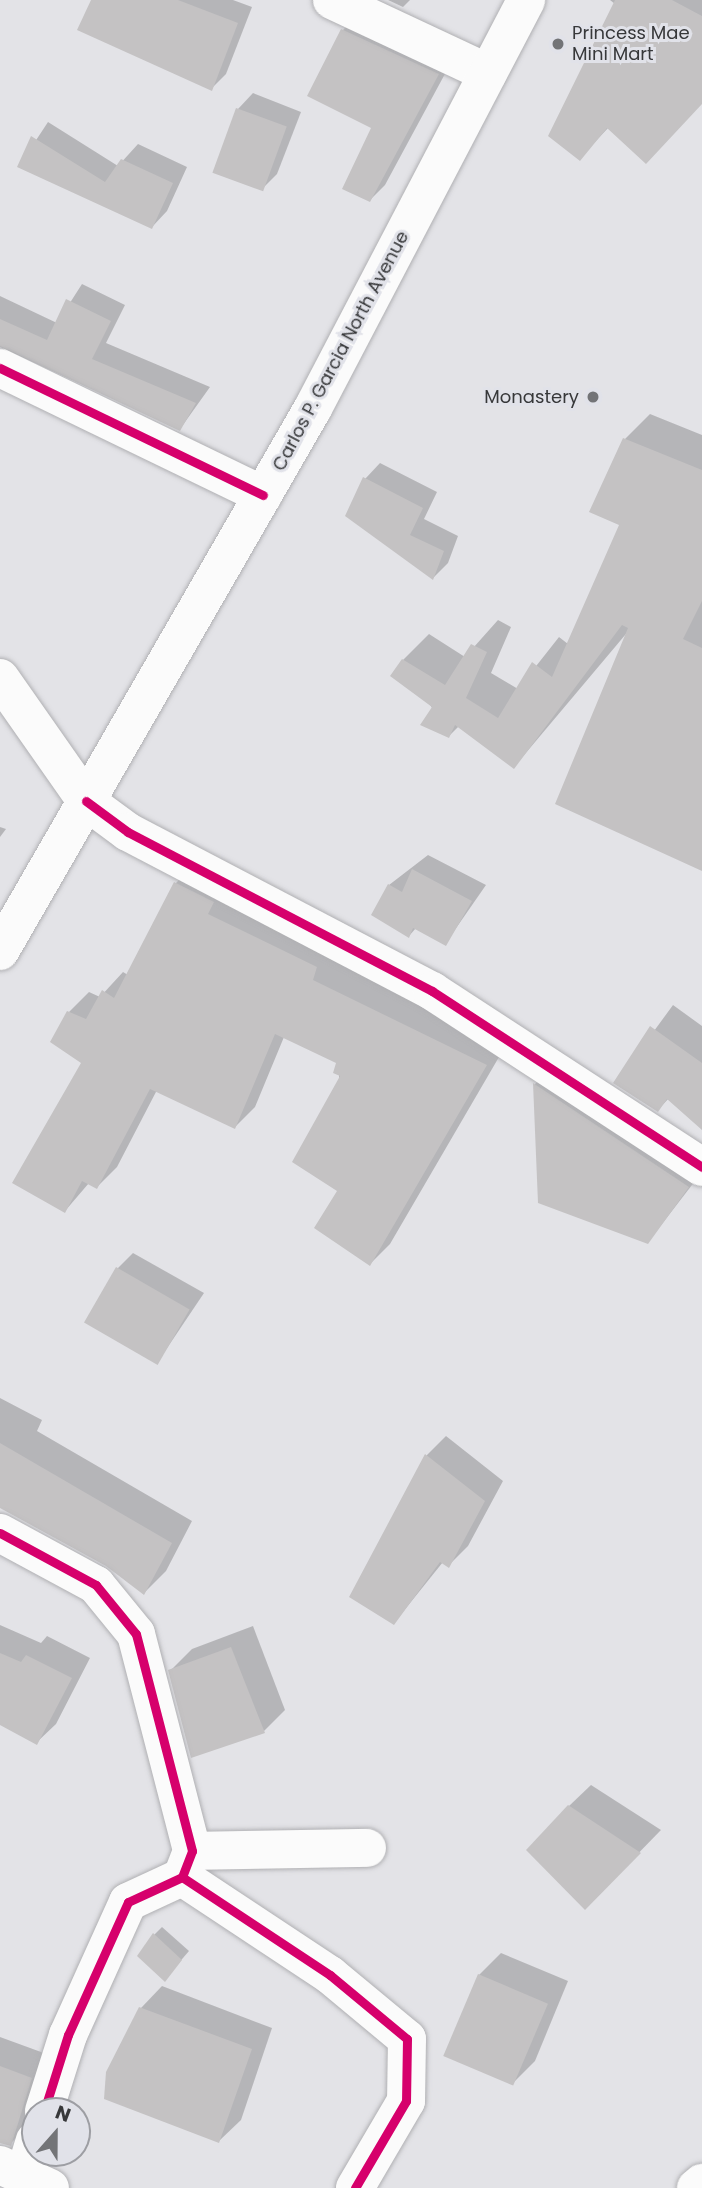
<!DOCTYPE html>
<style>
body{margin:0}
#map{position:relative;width:702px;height:2188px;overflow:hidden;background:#e3e3e7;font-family:Poppins,sans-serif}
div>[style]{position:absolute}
.shadow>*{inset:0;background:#0003}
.building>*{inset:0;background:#c4c2c3;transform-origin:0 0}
.roads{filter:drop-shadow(0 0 2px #b0b0b3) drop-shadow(0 0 2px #b0b0b3)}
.minor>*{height:38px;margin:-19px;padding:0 19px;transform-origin:19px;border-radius:19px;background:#fbfbfb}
.major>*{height:38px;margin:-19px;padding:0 19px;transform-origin:19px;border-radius:19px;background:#fbfbfb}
.cycleway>*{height:9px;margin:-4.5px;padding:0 4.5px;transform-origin:4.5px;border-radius:4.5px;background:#d6006c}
.dots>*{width:19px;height:19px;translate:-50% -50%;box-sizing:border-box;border:4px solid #e1e2e9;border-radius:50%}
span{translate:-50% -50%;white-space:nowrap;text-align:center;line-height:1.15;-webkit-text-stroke:6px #e1e2e9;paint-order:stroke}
.poi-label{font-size:18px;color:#37383a}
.left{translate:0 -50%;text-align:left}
.right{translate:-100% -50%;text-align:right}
.street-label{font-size:18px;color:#37383a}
.north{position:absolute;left:21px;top:2097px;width:70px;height:70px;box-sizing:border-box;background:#e1e2e9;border:2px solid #9d9ea3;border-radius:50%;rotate:21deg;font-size:19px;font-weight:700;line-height:28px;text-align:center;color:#37383a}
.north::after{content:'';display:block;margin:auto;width:24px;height:32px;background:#737477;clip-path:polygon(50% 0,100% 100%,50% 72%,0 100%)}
</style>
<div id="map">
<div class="shadow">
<i style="clip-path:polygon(92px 0,233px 0,252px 7px,226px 74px,211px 89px)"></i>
<i style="clip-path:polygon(388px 0,410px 0,403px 7px)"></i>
<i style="clip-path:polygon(610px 0,702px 0,702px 102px,609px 127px,579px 159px,615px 4px)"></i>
<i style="clip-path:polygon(358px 14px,453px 59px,385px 185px,370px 200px,373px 127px,310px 95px,343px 30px)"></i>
<i style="clip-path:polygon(253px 93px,301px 112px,277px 174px,261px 190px,238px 109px)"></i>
<i style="clip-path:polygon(48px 122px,118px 166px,138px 144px,187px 167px,167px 211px,152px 227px,19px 166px)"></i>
<i style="clip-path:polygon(82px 284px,125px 305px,106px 343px,210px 387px,180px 429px,0 347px,0 296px,57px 323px)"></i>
<i style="clip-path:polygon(650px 414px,702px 435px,702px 869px,631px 628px,514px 767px,459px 726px,449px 736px,403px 660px,429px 634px,465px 657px,498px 620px,511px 627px,491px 673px,518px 689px,559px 637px,568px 644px,622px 524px,625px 439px)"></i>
<i style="clip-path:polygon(380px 463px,437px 492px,424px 519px,458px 536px,448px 563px,433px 578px,365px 479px)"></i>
<i style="clip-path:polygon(0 827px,6px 829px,0 837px)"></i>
<i style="clip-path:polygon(428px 855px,486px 885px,445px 944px,416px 928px,409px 936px,389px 885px)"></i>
<i style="clip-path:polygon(196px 863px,506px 1045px,390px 1244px,370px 1264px,339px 1190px,339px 1062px,284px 1037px,255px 1107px,235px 1127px,157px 1090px,117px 1167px,97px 1187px,89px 1183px,65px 1211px,83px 1063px,69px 1012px,89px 992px,100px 997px,123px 972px,128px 975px,176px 883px)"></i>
<i style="clip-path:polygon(673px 1005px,702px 1026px,702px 1128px,669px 1098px,658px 1110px,616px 1083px)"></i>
<i style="clip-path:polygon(550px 1069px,702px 1172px,648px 1242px,539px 1202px,535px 1084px)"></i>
<i style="clip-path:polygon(133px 1253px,204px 1293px,157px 1363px,90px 1324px,118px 1268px)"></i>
<i style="clip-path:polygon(0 1398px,42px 1420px,37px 1431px,192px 1521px,166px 1571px,144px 1593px,107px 1564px,0 1506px)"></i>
<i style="clip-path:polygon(446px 1436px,503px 1481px,468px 1546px,448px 1566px,443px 1562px,394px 1623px,352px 1596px,427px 1455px)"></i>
<i style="clip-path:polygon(0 1625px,41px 1643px,47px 1636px,90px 1658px,56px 1724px,36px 1743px,0 1724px)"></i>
<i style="clip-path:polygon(253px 1626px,285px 1710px,264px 1731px,170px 1671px,192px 1649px)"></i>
<i style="clip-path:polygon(591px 1785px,661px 1830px,585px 1908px,569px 1806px)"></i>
<i style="clip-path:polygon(162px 1927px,189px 1951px,165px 1979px,154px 1935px)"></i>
<i style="clip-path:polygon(501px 1953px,568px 1981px,535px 2061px,513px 2083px,479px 1975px)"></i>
<i style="clip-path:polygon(162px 1986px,272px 2028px,241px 2120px,219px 2141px,141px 2008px)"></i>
<i style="clip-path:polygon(0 2037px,52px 2056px,32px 2122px,10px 2144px,0 2140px)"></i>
</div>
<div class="building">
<i style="clip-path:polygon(91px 0,178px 0,238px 23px,212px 91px,77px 30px)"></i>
<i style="clip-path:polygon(615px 0,672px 0,702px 16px,702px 104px,646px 164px,607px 128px,580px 161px,548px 136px)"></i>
<i style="clip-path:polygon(341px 29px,439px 74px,370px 202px,342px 189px,371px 128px,307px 96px)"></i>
<i style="left:236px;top:108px;width:54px;height:69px;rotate:20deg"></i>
<i style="clip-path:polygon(31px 136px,105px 182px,121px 159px,173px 183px,152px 229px,17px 167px)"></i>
<i style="clip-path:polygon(66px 299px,111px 321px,92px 359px,196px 403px,180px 431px,0 346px,0 319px,47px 340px)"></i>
<i style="clip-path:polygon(623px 438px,702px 470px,702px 601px,683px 639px,702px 648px,702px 871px,555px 804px,628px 628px,622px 625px,514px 769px,455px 725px,449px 738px,420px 725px,432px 707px,390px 676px,402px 659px,445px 685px,471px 644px,487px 652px,466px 698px,498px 718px,532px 662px,552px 677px,619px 525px,589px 512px)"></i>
<i style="clip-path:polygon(363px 477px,423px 508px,410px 535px,444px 551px,433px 580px,345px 516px)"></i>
<i style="clip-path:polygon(412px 869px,472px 901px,446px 946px,413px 928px,409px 938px,371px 915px,388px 884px,402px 892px)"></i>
<i style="clip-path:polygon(174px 882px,214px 902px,208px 914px,317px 967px,313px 980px,487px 1065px,370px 1266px,314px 1228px,337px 1191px,292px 1162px,340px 1076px,333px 1073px,336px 1063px,275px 1034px,235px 1129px,150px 1089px,97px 1189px,82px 1181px,65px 1213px,12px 1183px,81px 1063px,50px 1042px,67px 1011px,86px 1019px,102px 990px,114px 998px)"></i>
<i style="clip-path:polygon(650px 1026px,702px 1063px,702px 1130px,667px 1099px,658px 1112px,613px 1083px)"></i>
<i style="clip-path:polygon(533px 1083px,689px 1187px,648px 1244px,538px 1203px)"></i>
<i style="left:116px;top:1267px;width:85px;height:64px;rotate:30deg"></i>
<i style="clip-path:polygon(0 1443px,172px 1543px,144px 1595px,106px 1566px,0 1508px)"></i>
<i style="clip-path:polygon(425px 1454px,485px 1501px,449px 1568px,440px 1562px,394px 1625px,349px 1597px)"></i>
<i style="clip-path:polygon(231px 1647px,265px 1733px,191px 1758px,168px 1670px)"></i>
<i style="clip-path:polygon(0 1653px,21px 1662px,26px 1655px,72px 1678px,37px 1745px,0 1725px)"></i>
<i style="clip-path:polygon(568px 1805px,641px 1853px,585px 1910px,526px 1850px)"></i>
<i style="clip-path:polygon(153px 1933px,182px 1960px,165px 1982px,137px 1956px)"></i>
<i style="left:478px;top:1974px;width:76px;height:89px;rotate:23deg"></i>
<i style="clip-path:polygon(139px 2007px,252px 2049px,219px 2143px,104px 2099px,106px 2072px)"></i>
<i style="clip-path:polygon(0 2066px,32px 2078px,11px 2146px,0 2143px)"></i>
</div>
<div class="roads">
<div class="minor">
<i style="left:332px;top:0;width:172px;rotate:25.1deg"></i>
<i style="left:0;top:368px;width:292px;rotate:25.8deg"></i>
<i style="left:0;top:678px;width:150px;rotate:55deg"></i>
<i style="left:86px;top:801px;width:52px;rotate:36.4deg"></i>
<i style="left:128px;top:832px;width:343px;rotate:27.6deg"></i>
<i style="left:432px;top:991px;width:322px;rotate:33.1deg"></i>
<i style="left:0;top:1533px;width:109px;rotate:28.4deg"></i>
<i style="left:96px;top:1585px;width:63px;rotate:50.8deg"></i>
<i style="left:136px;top:1634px;width:224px;rotate:75.5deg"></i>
<i style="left:192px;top:1851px;width:28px;rotate:111deg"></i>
<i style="left:192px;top:1851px;width:175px;rotate:-1deg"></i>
<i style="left:44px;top:2111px;width:80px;rotate:-72.5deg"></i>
<i style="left:68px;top:2035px;width:146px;rotate:-65.7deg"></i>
<i style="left:128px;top:1902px;width:60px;rotate:-24.8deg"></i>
<i style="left:182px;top:1877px;width:178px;rotate:33.5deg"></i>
<i style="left:330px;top:1975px;width:100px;rotate:39.7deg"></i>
<i style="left:407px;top:2039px;width:62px;rotate:90.9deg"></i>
<i style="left:406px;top:2101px;width:101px;rotate:120.4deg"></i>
<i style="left:24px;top:2176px;width:37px;rotate:-73deg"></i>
<i style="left:696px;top:2188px;width:8px;rotate:-40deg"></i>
</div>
<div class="major">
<i style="left:0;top:951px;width:627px;rotate:-60.04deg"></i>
<i style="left:313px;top:408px;width:460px;rotate:-62.4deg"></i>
<i style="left:0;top:2165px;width:55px;rotate:24.7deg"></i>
</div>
</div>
<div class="cycleway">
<i style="left:0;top:368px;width:292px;rotate:25.8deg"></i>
<i style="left:86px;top:801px;width:52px;rotate:36.4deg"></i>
<i style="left:128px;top:832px;width:343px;rotate:27.6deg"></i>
<i style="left:432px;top:991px;width:322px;rotate:33.1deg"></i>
<i style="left:0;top:1533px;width:109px;rotate:28.4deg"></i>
<i style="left:96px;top:1585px;width:63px;rotate:50.8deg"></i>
<i style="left:136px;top:1634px;width:224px;rotate:75.5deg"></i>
<i style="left:192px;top:1851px;width:28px;rotate:111deg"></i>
<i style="left:44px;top:2111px;width:80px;rotate:-72.5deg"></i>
<i style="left:68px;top:2035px;width:146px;rotate:-65.7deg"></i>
<i style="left:128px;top:1902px;width:60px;rotate:-24.8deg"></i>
<i style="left:182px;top:1877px;width:178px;rotate:33.5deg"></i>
<i style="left:330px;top:1975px;width:100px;rotate:39.7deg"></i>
<i style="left:407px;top:2039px;width:62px;rotate:90.9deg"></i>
<i style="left:406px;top:2101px;width:101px;rotate:120.4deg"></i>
</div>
<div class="dots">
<i style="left:558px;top:44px;background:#737477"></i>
<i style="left:593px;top:397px;background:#737477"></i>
</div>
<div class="poi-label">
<span class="left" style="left:572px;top:44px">Princess Mae<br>Mini Mart</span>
<span class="right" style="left:579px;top:397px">Monastery</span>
</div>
<div class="street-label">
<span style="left:341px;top:351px;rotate:-62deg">Carlos P. Garcia North Avenue</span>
</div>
<div class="north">N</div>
</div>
